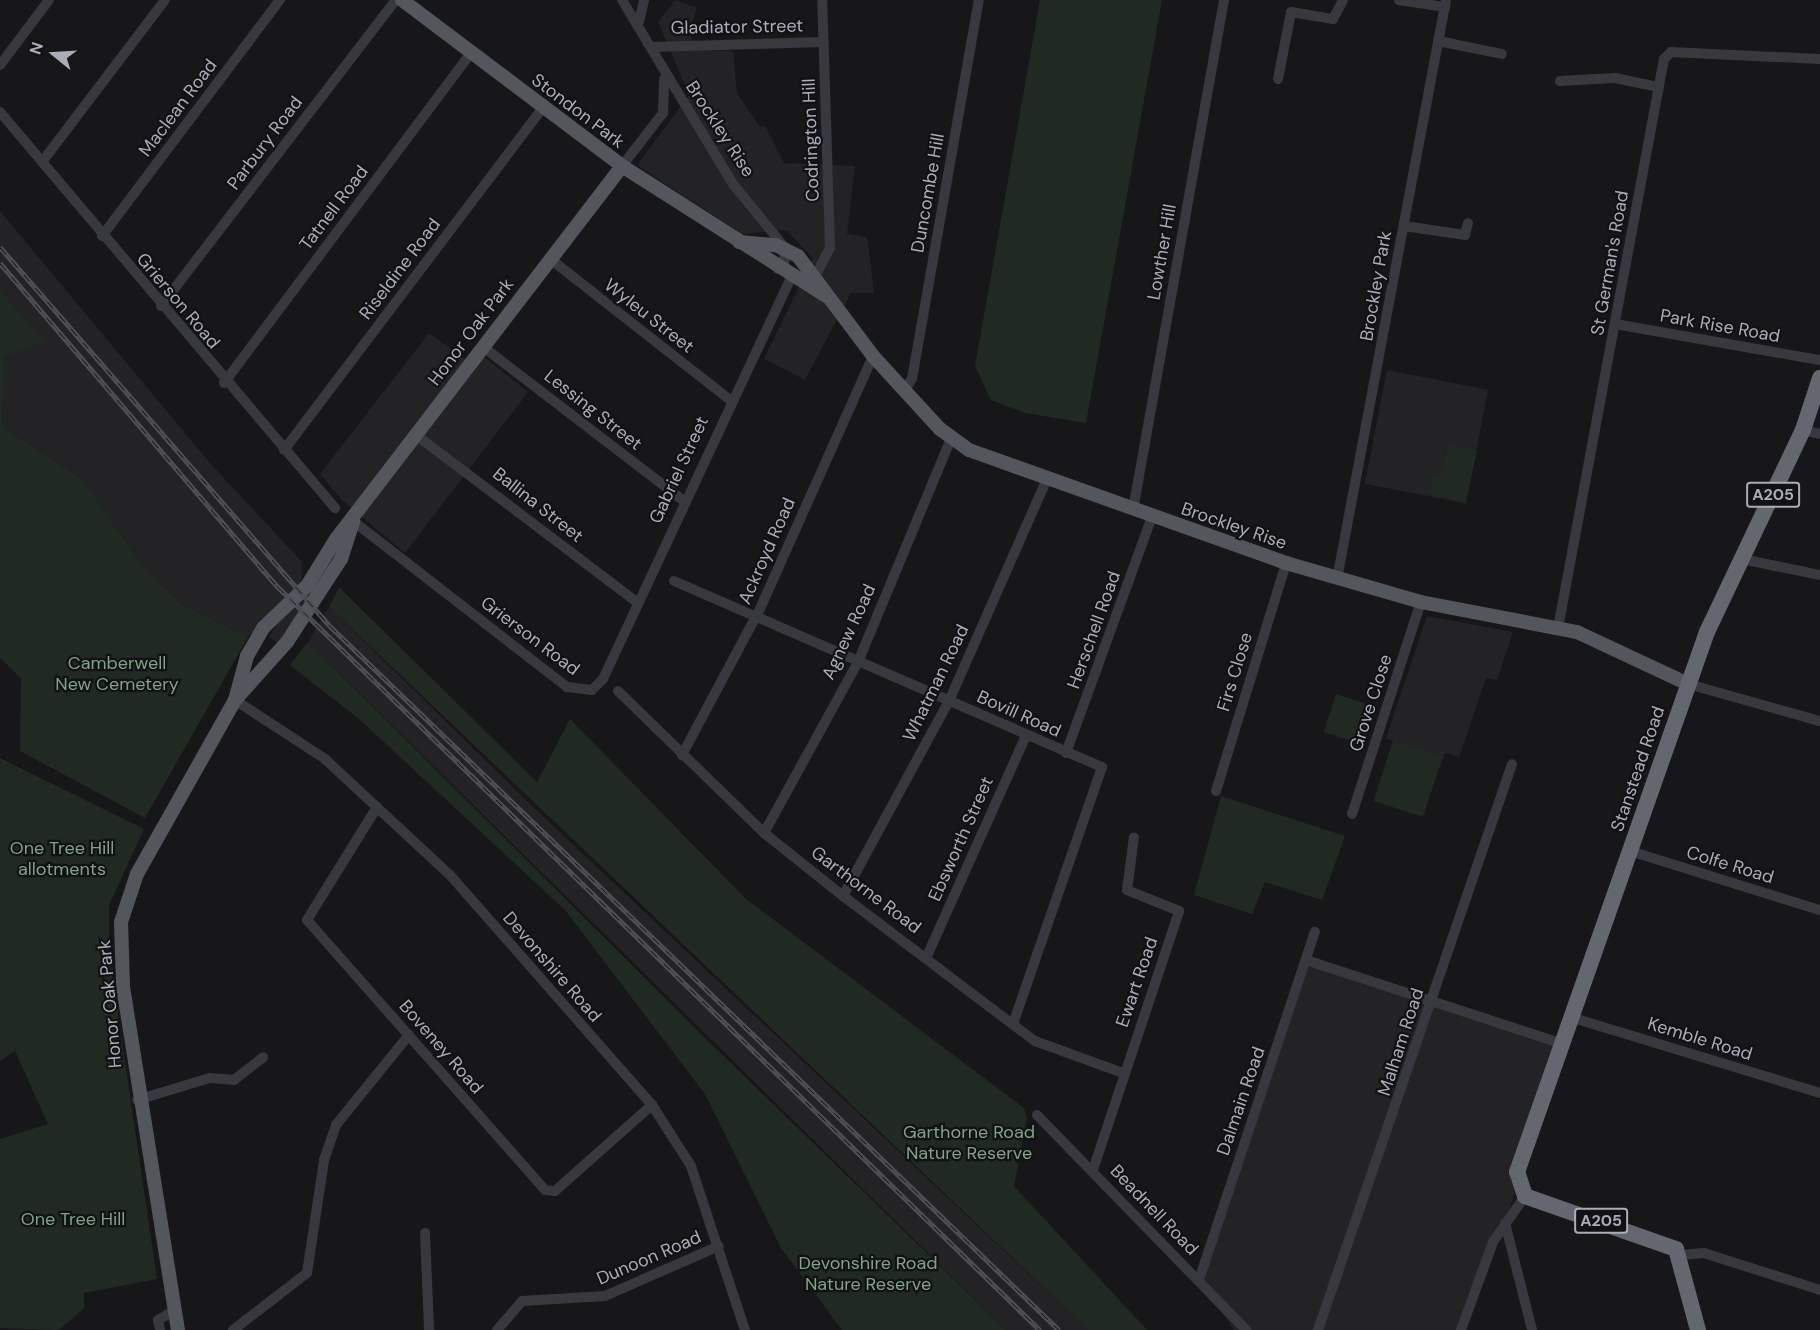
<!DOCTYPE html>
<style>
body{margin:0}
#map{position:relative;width:1820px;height:1330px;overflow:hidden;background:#171719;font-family:"DM Sans",sans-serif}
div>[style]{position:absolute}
.built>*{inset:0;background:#232326;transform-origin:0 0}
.green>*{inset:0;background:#212923;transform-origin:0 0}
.minor>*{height:10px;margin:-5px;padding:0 5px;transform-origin:5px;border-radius:5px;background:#38393e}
.major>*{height:14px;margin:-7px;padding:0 7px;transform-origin:7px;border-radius:7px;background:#54565d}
.highway>*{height:16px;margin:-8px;padding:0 8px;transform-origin:8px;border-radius:8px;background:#64676f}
.rail>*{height:5px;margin-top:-2.5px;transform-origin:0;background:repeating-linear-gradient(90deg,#121214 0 9px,#4f5157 0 18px);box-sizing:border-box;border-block:2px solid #4f5157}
span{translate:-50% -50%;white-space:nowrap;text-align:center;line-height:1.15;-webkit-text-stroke:4.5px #121214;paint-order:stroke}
.shield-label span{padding:2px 4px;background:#121214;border:2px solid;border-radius:4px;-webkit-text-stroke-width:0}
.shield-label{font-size:16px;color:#aaadb9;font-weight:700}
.street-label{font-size:18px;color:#aaadb9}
.park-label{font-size:18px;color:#81a385}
.north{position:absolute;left:24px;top:24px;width:60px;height:60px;-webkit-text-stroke:4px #121214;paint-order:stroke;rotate:288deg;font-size:16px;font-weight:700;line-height:24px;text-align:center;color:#aaadb9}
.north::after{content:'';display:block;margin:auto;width:21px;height:27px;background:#aaadb9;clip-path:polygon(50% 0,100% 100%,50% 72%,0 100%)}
</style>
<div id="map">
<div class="built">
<i style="clip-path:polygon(675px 0,697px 8px,689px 32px,695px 50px,733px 51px,737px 93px,760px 127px,765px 125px,784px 163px,855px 166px,847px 234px,867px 237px,874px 293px,851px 293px,805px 380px,764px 359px,813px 258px,786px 230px,742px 234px,637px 165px,689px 95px,658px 22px)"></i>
<i style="clip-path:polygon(0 211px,210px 463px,302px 562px,301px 584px,248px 637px,181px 604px,145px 569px,82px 479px,2px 426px,4px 357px,45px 342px,0 290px)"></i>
<i style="clip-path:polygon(429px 333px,475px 366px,483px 356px,528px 392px,405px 553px,343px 501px,320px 474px)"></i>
<i style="left:1387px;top:370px;width:103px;height:116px;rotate:11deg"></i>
<i style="clip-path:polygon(312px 590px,279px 644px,269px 637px,285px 613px)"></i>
<i style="clip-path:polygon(329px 607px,527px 801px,1088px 1330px,1006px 1330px,308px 642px)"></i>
<i style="clip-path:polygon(1427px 616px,1513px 632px,1497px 680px,1486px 678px,1459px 757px,1445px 753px,1432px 788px,1383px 772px,1393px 741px,1386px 738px)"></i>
<i style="clip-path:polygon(1306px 960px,1560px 1048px,1505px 1223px,1461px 1330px,1234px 1330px,1199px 1280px)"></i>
</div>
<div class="green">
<i style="clip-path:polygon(1040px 0,1162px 0,1086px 423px,1025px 413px,991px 400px,975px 366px)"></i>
<i style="clip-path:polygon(0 290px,46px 342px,4px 357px,2px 426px,82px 479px,145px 569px,181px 604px,248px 637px,145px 818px,20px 751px,21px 678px,0 658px)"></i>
<i style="clip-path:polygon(1448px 445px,1477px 450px,1466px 502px,1429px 494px,1433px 473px,1443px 475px)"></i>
<i style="clip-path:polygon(339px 587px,537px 782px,570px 719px,746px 899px,1024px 1108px,1027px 1118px,1014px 1186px,1147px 1330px,1088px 1330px,329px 607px)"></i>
<i style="clip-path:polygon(308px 642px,704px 1037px,1006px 1330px,842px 1330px,781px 1248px,705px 1094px,565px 910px,359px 719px,290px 665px)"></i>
<i style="left:1336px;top:694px;width:41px;height:40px;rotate:18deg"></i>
<i style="left:1393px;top:741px;width:52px;height:63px;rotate:18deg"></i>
<i style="clip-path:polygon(0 758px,144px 829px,109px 905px,109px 953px,157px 1279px,84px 1293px,84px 1308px,59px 1330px,0 1328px,0 1139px,48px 1124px,15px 1051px,0 1061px)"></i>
<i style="clip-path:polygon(1221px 796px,1345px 836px,1322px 900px,1265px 882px,1252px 914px,1194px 895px)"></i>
</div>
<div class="minor">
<i style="left:622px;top:0;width:215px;rotate:58.9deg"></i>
<i style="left:733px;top:184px;width:82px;rotate:50.9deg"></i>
<i style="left:785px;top:248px;width:19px;rotate:93deg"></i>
<i style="left:784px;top:267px;width:7px;rotate:164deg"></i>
<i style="left:1399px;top:0;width:47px;rotate:8.7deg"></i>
<i style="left:639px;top:22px;width:23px;rotate:-77deg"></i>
<i style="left:1438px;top:41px;width:65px;rotate:11.5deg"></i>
<i style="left:651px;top:47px;width:172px;rotate:-1.7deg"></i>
<i style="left:0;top:65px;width:81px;rotate:-53deg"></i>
<i style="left:1278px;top:79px;width:68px;rotate:-79deg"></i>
<i style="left:1291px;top:12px;width:43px;rotate:9.5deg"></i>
<i style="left:1333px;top:19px;width:21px;rotate:-62deg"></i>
<i style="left:1560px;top:81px;width:55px;rotate:-3.1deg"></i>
<i style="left:1615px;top:78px;width:45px;rotate:11.6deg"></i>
<i style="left:0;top:112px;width:519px;rotate:49.77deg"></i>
<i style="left:42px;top:162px;width:203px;rotate:-52.8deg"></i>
<i style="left:622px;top:166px;width:67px;rotate:-52.3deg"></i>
<i style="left:663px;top:113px;width:34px;rotate:-88deg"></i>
<i style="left:1404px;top:226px;width:62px;rotate:8.4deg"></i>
<i style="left:1465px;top:235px;width:12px;rotate:-76deg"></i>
<i style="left:102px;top:236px;width:296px;rotate:-53deg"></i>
<i style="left:549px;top:258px;width:230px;rotate:38.1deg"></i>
<i style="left:816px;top:275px;width:30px;rotate:-63deg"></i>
<i style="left:830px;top:248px;width:248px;rotate:-91.8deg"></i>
<i style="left:161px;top:306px;width:386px;rotate:-52.5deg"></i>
<i style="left:1615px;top:324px;width:208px;rotate:10deg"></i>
<i style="left:482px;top:346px;width:253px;rotate:37.5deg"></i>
<i style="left:224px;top:383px;width:412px;rotate:-53.2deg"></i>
<i style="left:905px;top:390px;width:13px;rotate:-58deg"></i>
<i style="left:912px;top:379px;width:385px;rotate:-80deg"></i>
<i style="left:1803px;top:430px;width:17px;rotate:13deg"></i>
<i style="left:416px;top:435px;width:278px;rotate:37.1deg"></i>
<i style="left:284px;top:450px;width:429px;rotate:-52.9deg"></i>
<i style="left:1133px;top:510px;width:518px;rotate:-79.88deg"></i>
<i style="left:353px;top:521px;width:271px;rotate:37.8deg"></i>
<i style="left:567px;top:687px;width:25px;rotate:7deg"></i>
<i style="left:592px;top:690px;width:16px;rotate:-45deg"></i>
<i style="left:603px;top:679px;width:443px;rotate:-64.9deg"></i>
<i style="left:1742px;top:559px;width:80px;rotate:11.6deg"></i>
<i style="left:1337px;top:579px;width:589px;rotate:-79.34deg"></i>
<i style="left:674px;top:581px;width:467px;rotate:23.5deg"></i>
<i style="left:1102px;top:767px;width:272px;rotate:109.1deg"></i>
<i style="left:1558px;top:628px;width:579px;rotate:-79.45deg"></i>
<i style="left:1664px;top:59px;width:10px;rotate:-45deg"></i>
<i style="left:1671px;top:52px;width:149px;rotate:2.7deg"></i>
<i style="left:1688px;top:684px;width:137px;rotate:15.7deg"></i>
<i style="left:618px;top:691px;width:204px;rotate:44.2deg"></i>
<i style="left:764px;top:833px;width:101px;rotate:38.6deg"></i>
<i style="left:843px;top:896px;width:241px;rotate:37.1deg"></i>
<i style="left:1035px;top:1041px;width:94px;rotate:20deg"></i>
<i style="left:235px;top:700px;width:108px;rotate:33.2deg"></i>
<i style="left:325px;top:759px;width:171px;rotate:42.9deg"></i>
<i style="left:450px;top:875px;width:306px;rotate:48.7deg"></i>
<i style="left:652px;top:1105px;width:72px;rotate:57.4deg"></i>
<i style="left:691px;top:1166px;width:173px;rotate:71.8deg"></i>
<i style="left:1066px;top:753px;width:251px;rotate:-70deg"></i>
<i style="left:682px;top:755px;width:163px;rotate:-61.9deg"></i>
<i style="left:759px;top:611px;width:279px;rotate:-65.9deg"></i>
<i style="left:1216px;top:791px;width:239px;rotate:-72.9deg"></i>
<i style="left:377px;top:807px;width:133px;rotate:121.8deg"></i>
<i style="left:307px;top:920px;width:360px;rotate:48.6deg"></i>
<i style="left:545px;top:1190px;width:10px;rotate:6deg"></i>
<i style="left:555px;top:1191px;width:130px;rotate:-41.6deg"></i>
<i style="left:1352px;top:814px;width:223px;rotate:-72deg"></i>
<i style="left:764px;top:833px;width:195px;rotate:-61.2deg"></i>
<i style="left:858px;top:662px;width:242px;rotate:-67.4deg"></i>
<i style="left:1630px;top:851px;width:199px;rotate:17.3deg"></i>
<i style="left:843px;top:896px;width:222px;rotate:-61.5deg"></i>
<i style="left:949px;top:701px;width:243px;rotate:-66.2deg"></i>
<i style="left:927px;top:956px;width:241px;rotate:-65.8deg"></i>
<i style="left:1306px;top:960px;width:267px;rotate:18.1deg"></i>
<i style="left:1570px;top:1017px;width:261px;rotate:16.9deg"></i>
<i style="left:137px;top:1100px;width:76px;rotate:-16.8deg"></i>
<i style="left:210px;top:1078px;width:24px;rotate:5deg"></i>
<i style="left:234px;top:1080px;width:37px;rotate:-38deg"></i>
<i style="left:1037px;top:1115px;width:300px;rotate:45.8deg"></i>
<i style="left:1093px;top:1170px;width:273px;rotate:-71.6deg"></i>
<i style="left:1179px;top:911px;width:56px;rotate:-158deg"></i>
<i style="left:1127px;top:890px;width:53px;rotate:-82.5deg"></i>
<i style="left:1505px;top:1223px;width:110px;rotate:75.8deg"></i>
<i style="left:425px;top:1233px;width:97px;rotate:87.6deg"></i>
<i style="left:1680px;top:1255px;width:24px;rotate:-5deg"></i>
<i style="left:1704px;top:1253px;width:122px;rotate:17.7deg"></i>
<i style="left:1199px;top:1280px;width:367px;rotate:-71.6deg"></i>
<i style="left:160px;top:1330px;width:10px;rotate:-101deg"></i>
<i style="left:158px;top:1320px;width:20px;rotate:-30deg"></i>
<i style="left:233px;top:1330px;width:93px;rotate:-37.6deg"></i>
<i style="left:307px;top:1273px;width:114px;rotate:-81.4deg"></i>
<i style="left:324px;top:1160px;width:37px;rotate:-71deg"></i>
<i style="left:336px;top:1125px;width:116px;rotate:-51deg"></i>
<i style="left:497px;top:1330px;width:38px;rotate:-49deg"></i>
<i style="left:522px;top:1301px;width:83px;rotate:-3.4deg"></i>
<i style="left:605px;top:1296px;width:124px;rotate:-23.7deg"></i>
<i style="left:1318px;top:1330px;width:598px;rotate:-71.08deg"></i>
<i style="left:1461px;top:1330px;width:94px;rotate:-70deg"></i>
<i style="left:1493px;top:1242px;width:56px;rotate:-55.2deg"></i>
</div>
<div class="major">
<i style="left:402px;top:0;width:276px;rotate:37deg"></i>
<i style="left:622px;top:166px;width:246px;rotate:32.5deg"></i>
<i style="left:739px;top:242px;width:37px;rotate:5deg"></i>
<i style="left:776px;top:245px;width:25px;rotate:27deg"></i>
<i style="left:798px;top:256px;width:125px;rotate:53.1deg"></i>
<i style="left:873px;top:356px;width:99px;rotate:47.5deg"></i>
<i style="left:940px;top:429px;width:36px;rotate:36deg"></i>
<i style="left:969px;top:450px;width:337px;rotate:19.6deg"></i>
<i style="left:1286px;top:563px;width:141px;rotate:16.1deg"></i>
<i style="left:1421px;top:602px;width:159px;rotate:10.9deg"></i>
<i style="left:1577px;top:632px;width:123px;rotate:25.1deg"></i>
<i style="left:235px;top:700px;width:78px;rotate:-48.1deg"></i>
<i style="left:287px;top:642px;width:99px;rotate:-57deg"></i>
<i style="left:341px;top:559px;width:40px;rotate:-72deg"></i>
<i style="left:178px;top:1330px;width:349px;rotate:-99.1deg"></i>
<i style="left:123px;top:985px;width:63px;rotate:-91.8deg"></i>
<i style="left:121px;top:922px;width:51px;rotate:-71.6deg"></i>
<i style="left:137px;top:874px;width:200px;rotate:-60.6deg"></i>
<i style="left:235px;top:700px;width:46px;rotate:-74.7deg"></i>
<i style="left:247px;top:656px;width:32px;rotate:-60deg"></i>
<i style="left:263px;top:628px;width:61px;rotate:-43.7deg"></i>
<i style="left:307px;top:586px;width:55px;rotate:-58.3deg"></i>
<i style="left:336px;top:539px;width:470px;rotate:-52.5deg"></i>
</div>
<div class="highway">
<i style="left:1698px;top:1330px;width:84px;rotate:-105.2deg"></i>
<i style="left:1676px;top:1249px;width:160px;rotate:-160.7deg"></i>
<i style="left:1525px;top:1196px;width:25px;rotate:-108deg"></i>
<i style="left:1517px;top:1172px;width:572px;rotate:-70.62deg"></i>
<i style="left:1707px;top:632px;width:224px;rotate:-64.6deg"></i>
<i style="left:1803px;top:430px;width:55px;rotate:-71.9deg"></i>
</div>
<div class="rail">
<i style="left:0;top:247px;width:501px;rotate:48.96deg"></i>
<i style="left:329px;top:625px;width:1015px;rotate:44deg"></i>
<i style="left:0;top:263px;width:426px;rotate:49.4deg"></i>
<i style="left:277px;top:586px;width:1066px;rotate:44.28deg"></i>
</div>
<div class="shield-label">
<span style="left:1773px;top:495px">A205</span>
<span style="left:1601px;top:1221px">A205</span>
</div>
<div class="street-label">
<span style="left:737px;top:27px;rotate:-1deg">Gladiator Street</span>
<span style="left:178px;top:108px;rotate:-53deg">Maclean Road</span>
<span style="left:578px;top:111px;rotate:37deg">Stondon Park</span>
<span style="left:720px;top:129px;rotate:57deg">Brockley Rise</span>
<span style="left:811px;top:140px;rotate:-92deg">Codrington Hill</span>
<span style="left:265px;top:143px;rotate:-53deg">Parbury Road</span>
<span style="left:928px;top:193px;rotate:-80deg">Duncombe Hill</span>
<span style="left:334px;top:208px;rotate:-53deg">Tatnell Road</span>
<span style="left:1162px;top:252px;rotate:-80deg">Lowther Hill</span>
<span style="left:1610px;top:263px;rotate:-80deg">St German's Road</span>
<span style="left:400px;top:269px;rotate:-53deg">Riseldine Road</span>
<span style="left:1376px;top:286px;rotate:-80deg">Brockley Park</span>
<span style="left:178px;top:301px;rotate:50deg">Grierson Road</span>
<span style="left:649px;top:316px;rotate:38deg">Wyleu Street</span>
<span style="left:1720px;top:326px;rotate:10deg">Park Rise Road</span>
<span style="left:471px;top:332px;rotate:-53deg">Honor Oak Park</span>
<span style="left:593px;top:410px;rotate:38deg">Lessing Street</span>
<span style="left:679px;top:470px;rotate:-65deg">Gabriel Street</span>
<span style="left:538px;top:505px;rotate:38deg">Ballina Street</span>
<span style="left:1234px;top:526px;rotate:19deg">Brockley Rise</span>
<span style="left:767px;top:551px;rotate:-66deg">Ackroyd Road</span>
<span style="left:1094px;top:630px;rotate:-70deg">Herschell Road</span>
<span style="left:849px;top:632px;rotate:-65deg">Agnew Road</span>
<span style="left:530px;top:636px;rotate:37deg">Grierson Road</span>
<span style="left:1235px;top:672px;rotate:-73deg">Firs Close</span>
<span style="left:936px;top:683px;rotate:-64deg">Whatman Road</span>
<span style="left:1371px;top:703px;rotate:-72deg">Grove Close</span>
<span style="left:1019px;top:714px;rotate:24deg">Bovill Road</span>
<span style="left:1638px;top:769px;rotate:-71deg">Stanstead Road</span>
<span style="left:961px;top:839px;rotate:-66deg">Ebsworth Street</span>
<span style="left:1730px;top:865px;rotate:17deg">Colfe Road</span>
<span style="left:866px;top:890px;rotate:37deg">Garthorne Road</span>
<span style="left:552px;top:967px;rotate:49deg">Devonshire Road</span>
<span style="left:1137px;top:982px;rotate:-71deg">Ewart Road</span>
<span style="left:110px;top:1004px;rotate:-95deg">Honor Oak Park</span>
<span style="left:1700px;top:1039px;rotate:17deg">Kemble Road</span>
<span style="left:1401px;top:1042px;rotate:-72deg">Malham Road</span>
<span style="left:441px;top:1047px;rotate:49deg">Boveney Road</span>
<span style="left:1241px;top:1101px;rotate:-71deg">Dalmain Road</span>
<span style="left:1154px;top:1210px;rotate:46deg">Beadnell Road</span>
<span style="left:649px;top:1258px;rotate:-23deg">Dunoon Road</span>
</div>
<div class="park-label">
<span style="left:117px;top:674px">Camberwell<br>New Cemetery</span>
<span style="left:62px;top:859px">One Tree Hill<br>allotments</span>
<span style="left:969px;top:1143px">Garthorne Road<br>Nature Reserve</span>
<span style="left:73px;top:1219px">One Tree Hill</span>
<span style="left:868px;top:1274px">Devonshire Road<br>Nature Reserve</span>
</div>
<div class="north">N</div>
</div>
